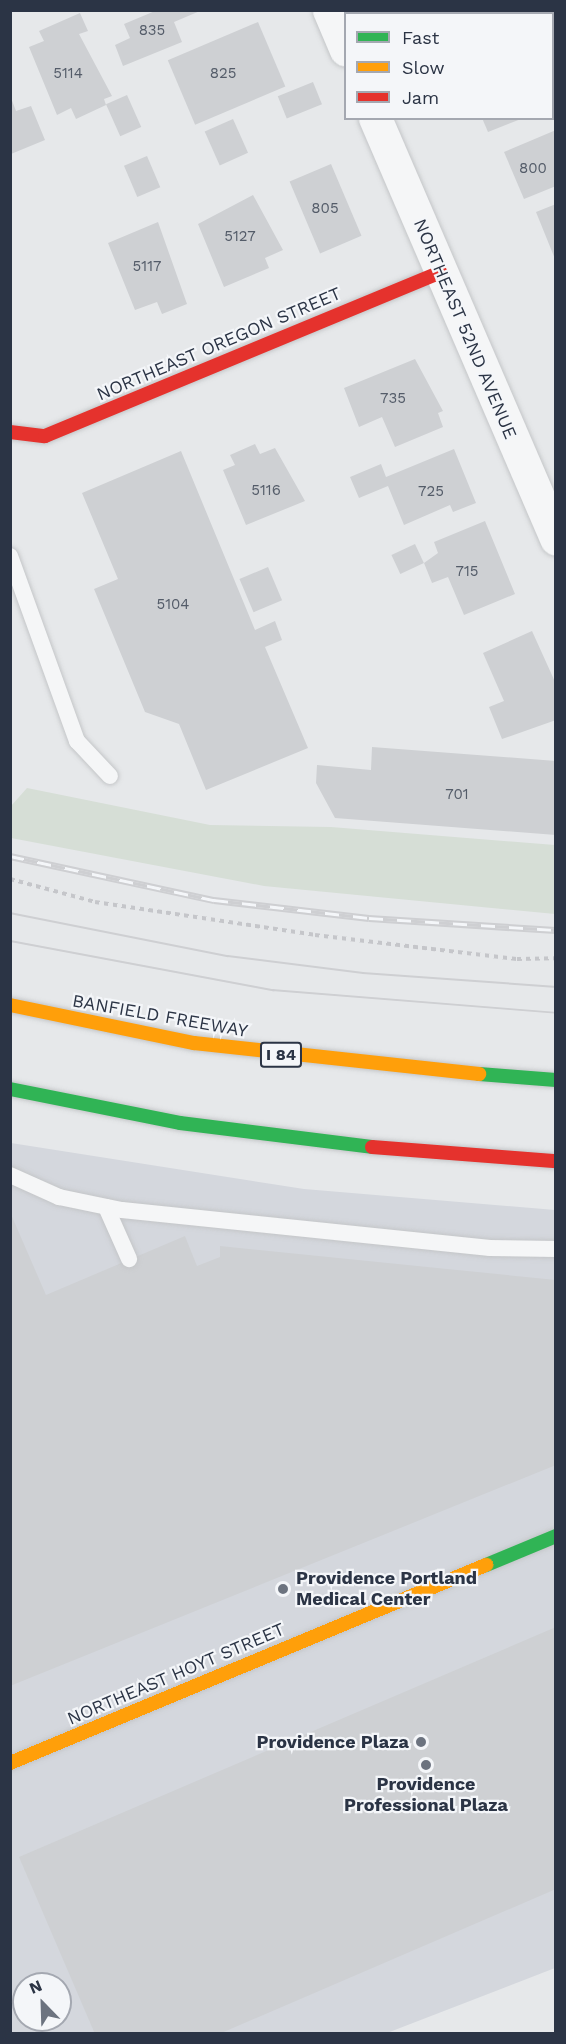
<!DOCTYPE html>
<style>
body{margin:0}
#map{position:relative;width:566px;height:2044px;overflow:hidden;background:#e6e8ea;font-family:"Work Sans",sans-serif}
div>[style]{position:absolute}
.built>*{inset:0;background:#d4d7dd}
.green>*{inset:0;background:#d6ded6}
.building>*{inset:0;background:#ced0d3;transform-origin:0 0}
.path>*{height:4px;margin-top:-2px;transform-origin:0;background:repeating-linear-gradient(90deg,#c5c6ca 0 4.5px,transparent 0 9px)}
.roads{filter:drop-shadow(0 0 2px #c4c6c8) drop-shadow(0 0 2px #c4c6c8)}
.lane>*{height:16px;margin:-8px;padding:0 8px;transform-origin:8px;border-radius:8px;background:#f5f6f7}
.street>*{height:33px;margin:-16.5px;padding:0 16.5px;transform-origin:16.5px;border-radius:16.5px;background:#f5f6f7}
.fast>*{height:14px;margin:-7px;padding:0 7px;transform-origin:7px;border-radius:7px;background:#30b455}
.slow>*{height:14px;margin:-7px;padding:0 7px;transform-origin:7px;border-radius:7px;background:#ff9f0a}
.jam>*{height:14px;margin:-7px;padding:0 7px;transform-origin:7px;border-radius:7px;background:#e5322d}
.tram>*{height:1.5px;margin:-0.75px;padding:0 0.75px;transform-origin:0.75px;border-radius:0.75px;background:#cecfd2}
.rail>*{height:7px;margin-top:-3.5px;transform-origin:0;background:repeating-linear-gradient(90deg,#f4f6f9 0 14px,#cecfd2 0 28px);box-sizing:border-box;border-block:2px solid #cecfd2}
.dots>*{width:16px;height:16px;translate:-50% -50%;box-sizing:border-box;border:3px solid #f4f6f9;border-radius:50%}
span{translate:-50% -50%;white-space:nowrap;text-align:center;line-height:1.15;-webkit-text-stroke:4.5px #f4f6f9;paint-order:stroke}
.number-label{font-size:15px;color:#545c69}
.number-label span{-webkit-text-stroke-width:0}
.shield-label span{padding:2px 4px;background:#f4f6f9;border:2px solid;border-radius:4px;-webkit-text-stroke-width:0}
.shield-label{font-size:16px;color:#2b3445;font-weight:700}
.street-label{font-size:18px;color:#2b3445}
.poi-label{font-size:18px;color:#2b3445;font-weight:700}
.left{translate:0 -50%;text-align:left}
.right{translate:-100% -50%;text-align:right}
.frame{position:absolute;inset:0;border:12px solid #2b3445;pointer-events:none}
.legend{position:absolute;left:344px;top:12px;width:210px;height:108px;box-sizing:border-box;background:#f4f6f9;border:2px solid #a4a8b1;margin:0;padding:8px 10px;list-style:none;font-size:18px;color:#2b3445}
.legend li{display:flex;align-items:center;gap:12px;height:30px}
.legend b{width:30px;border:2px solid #a4a8b1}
.north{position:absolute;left:12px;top:1972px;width:60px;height:60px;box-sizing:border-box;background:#f4f6f9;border:2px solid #a4a8b1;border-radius:50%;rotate:337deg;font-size:16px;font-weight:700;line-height:24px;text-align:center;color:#2b3445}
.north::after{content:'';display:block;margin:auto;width:21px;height:27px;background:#6c737f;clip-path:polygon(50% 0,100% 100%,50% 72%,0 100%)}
</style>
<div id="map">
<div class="built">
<i style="clip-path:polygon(evenodd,11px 1143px,304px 1189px,555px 1210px,555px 1968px,387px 2033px,11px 2034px,11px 1143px,24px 1984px,60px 1984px,60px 2020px,24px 2020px,24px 1984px)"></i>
</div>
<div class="green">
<i style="clip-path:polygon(27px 788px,210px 825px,331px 827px,555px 845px,555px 914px,264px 886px,11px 838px,11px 806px)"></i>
</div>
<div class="building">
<i style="left:435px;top:10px;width:83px;height:4px"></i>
<i style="clip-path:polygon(155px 11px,200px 11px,174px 22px,182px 42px,123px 66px,115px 45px,130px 38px,124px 24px)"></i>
<i style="clip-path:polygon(80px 13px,88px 31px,79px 34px,112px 96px,104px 99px,106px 105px,76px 119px,71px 108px,57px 115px,29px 47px,44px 41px,39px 31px)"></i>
<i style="left:258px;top:22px;width:70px;height:98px;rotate:67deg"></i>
<i style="clip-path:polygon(552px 66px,556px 73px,552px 106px)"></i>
<i style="left:313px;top:82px;width:24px;height:38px;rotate:68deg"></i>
<i style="left:127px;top:95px;width:35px;height:23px;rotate:66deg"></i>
<i style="clip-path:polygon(11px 98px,16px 111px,31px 106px,45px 140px,11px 154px)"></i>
<i style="clip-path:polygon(482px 118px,521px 118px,521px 119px,488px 132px)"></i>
<i style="left:233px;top:119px;width:37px;height:31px;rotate:66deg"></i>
<i style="clip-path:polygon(556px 130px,556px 186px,524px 199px,504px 152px)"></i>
<i style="left:147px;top:156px;width:34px;height:25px;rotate:67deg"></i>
<i style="left:331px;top:164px;width:78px;height:45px;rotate:67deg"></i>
<i style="clip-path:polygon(253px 195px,283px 250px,265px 258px,269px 268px,224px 287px,198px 224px)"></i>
<i style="clip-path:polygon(556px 204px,556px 259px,555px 259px,536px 212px)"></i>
<i style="clip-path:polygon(158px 222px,187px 304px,162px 314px,157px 302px,135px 310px,108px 243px)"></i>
<i style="clip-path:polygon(415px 359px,443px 411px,438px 413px,443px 427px,395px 447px,382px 417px,359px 427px,344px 388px)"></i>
<i style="clip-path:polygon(255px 444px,260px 454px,275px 448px,305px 501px,246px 525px,223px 470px,235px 465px,230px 455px)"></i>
<i style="clip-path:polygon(454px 449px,476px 503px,453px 512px,450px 505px,404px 525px,388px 486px,359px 498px,350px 477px,381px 464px,386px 477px)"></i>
<i style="clip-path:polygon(181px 451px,255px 630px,275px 621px,282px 640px,265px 647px,308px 748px,206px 790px,179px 724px,145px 712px,94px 589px,118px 579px,82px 493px)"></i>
<i style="clip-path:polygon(485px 521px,515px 594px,464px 615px,448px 577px,432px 583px,424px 563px,438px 553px,434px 542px)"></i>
<i style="left:415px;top:544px;width:21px;height:26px;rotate:65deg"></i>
<i style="left:268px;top:567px;width:36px;height:31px;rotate:67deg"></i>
<i style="clip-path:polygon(532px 631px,556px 684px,556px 720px,502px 739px,489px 707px,504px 701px,483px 653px)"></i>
<i style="clip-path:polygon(372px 747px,556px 761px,556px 835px,335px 818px,316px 783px,317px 765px,371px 770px)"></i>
<i style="clip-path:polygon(10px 1212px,46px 1295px,185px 1236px,197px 1266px,220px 1257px,220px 1246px,556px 1280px,556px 1465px,10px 1686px)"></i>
<i style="clip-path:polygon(556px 1627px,556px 1889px,219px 2034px,95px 2034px,19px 1857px)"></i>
</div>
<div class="path">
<i style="left:10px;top:879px;width:88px;rotate:15.1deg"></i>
<i style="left:95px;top:902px;width:222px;rotate:8.5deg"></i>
<i style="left:315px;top:935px;width:203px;rotate:6.8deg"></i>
<i style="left:517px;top:959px;width:39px;rotate:-1deg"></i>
</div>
<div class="roads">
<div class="lane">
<i style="left:10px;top:556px;width:197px;rotate:70.1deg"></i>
<i style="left:77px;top:741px;width:48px;rotate:46.7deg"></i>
<i style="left:10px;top:1175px;width:54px;rotate:24.2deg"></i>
<i style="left:59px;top:1197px;width:64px;rotate:11.7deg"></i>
<i style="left:122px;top:1210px;width:370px;rotate:5.9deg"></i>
<i style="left:490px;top:1248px;width:66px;rotate:0.9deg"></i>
<i style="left:106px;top:1207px;width:57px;rotate:66.1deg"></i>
</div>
<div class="street">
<i style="left:329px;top:10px;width:43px;rotate:67deg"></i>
<i style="left:375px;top:118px;width:458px;rotate:66.7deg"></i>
</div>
<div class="fast">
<i style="left:479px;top:1074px;width:77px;rotate:4.5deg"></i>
<i style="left:10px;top:1089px;width:173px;rotate:11.3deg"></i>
<i style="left:180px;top:1123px;width:193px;rotate:7.1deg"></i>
<i style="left:486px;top:1565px;width:76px;rotate:-22.5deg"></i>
</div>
<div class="slow">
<i style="left:10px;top:1005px;width:188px;rotate:11.7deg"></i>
<i style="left:194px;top:1043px;width:287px;rotate:6.2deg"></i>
<i style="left:10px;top:1763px;width:516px;rotate:-22.59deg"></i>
</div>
<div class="jam">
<i style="left:10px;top:432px;width:35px;rotate:7deg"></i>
<i style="left:45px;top:436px;width:428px;rotate:-22.5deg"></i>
<i style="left:372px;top:1147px;width:185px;rotate:4.4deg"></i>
</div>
</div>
<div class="tram">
<i style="left:10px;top:913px;width:222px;rotate:11.2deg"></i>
<i style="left:228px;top:956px;width:136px;rotate:7.2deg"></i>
<i style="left:363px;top:973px;width:194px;rotate:4.1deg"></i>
<i style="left:10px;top:941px;width:268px;rotate:10.6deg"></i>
<i style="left:273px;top:990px;width:284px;rotate:4.6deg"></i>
</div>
<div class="rail">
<i style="left:10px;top:856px;width:209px;rotate:12.2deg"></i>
<i style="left:214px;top:900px;width:156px;rotate:6.6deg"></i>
<i style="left:369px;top:918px;width:187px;rotate:3.7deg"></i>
</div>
<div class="dots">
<i style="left:283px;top:1589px;background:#6c737f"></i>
<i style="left:421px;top:1742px;background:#6c737f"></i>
<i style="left:426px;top:1765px;background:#6c737f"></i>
</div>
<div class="number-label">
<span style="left:152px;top:31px">835</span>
<span style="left:68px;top:74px">5114</span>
<span style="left:223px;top:74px">825</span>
<span style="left:533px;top:169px">800</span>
<span style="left:325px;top:209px">805</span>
<span style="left:240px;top:237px">5127</span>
<span style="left:147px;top:267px">5117</span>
<span style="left:393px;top:399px">735</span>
<span style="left:266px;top:491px">5116</span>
<span style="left:431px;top:492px">725</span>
<span style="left:467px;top:572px">715</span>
<span style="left:173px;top:605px">5104</span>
<span style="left:457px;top:795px">701</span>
</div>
<div class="shield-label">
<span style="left:281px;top:1055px">I 84</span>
</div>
<div class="street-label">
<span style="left:465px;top:329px;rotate:67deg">NORTHEAST 52ND AVENUE</span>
<span style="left:219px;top:344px;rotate:-23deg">NORTHEAST OREGON STREET</span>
<span style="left:160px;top:1016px;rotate:10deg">BANFIELD FREEWAY</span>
<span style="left:176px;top:1674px;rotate:-23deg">NORTHEAST HOYT STREET</span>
</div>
<div class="poi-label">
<span class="left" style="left:296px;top:1589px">Providence Portland<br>Medical Center</span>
<span class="right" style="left:409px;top:1742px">Providence Plaza</span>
<span style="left:426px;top:1795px">Providence<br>Professional Plaza</span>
</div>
<div class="frame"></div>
<ul class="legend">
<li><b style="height:8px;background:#30b455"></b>Fast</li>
<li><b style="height:8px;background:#ff9f0a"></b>Slow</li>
<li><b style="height:8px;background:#e5322d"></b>Jam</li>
</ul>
<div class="north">N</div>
</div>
